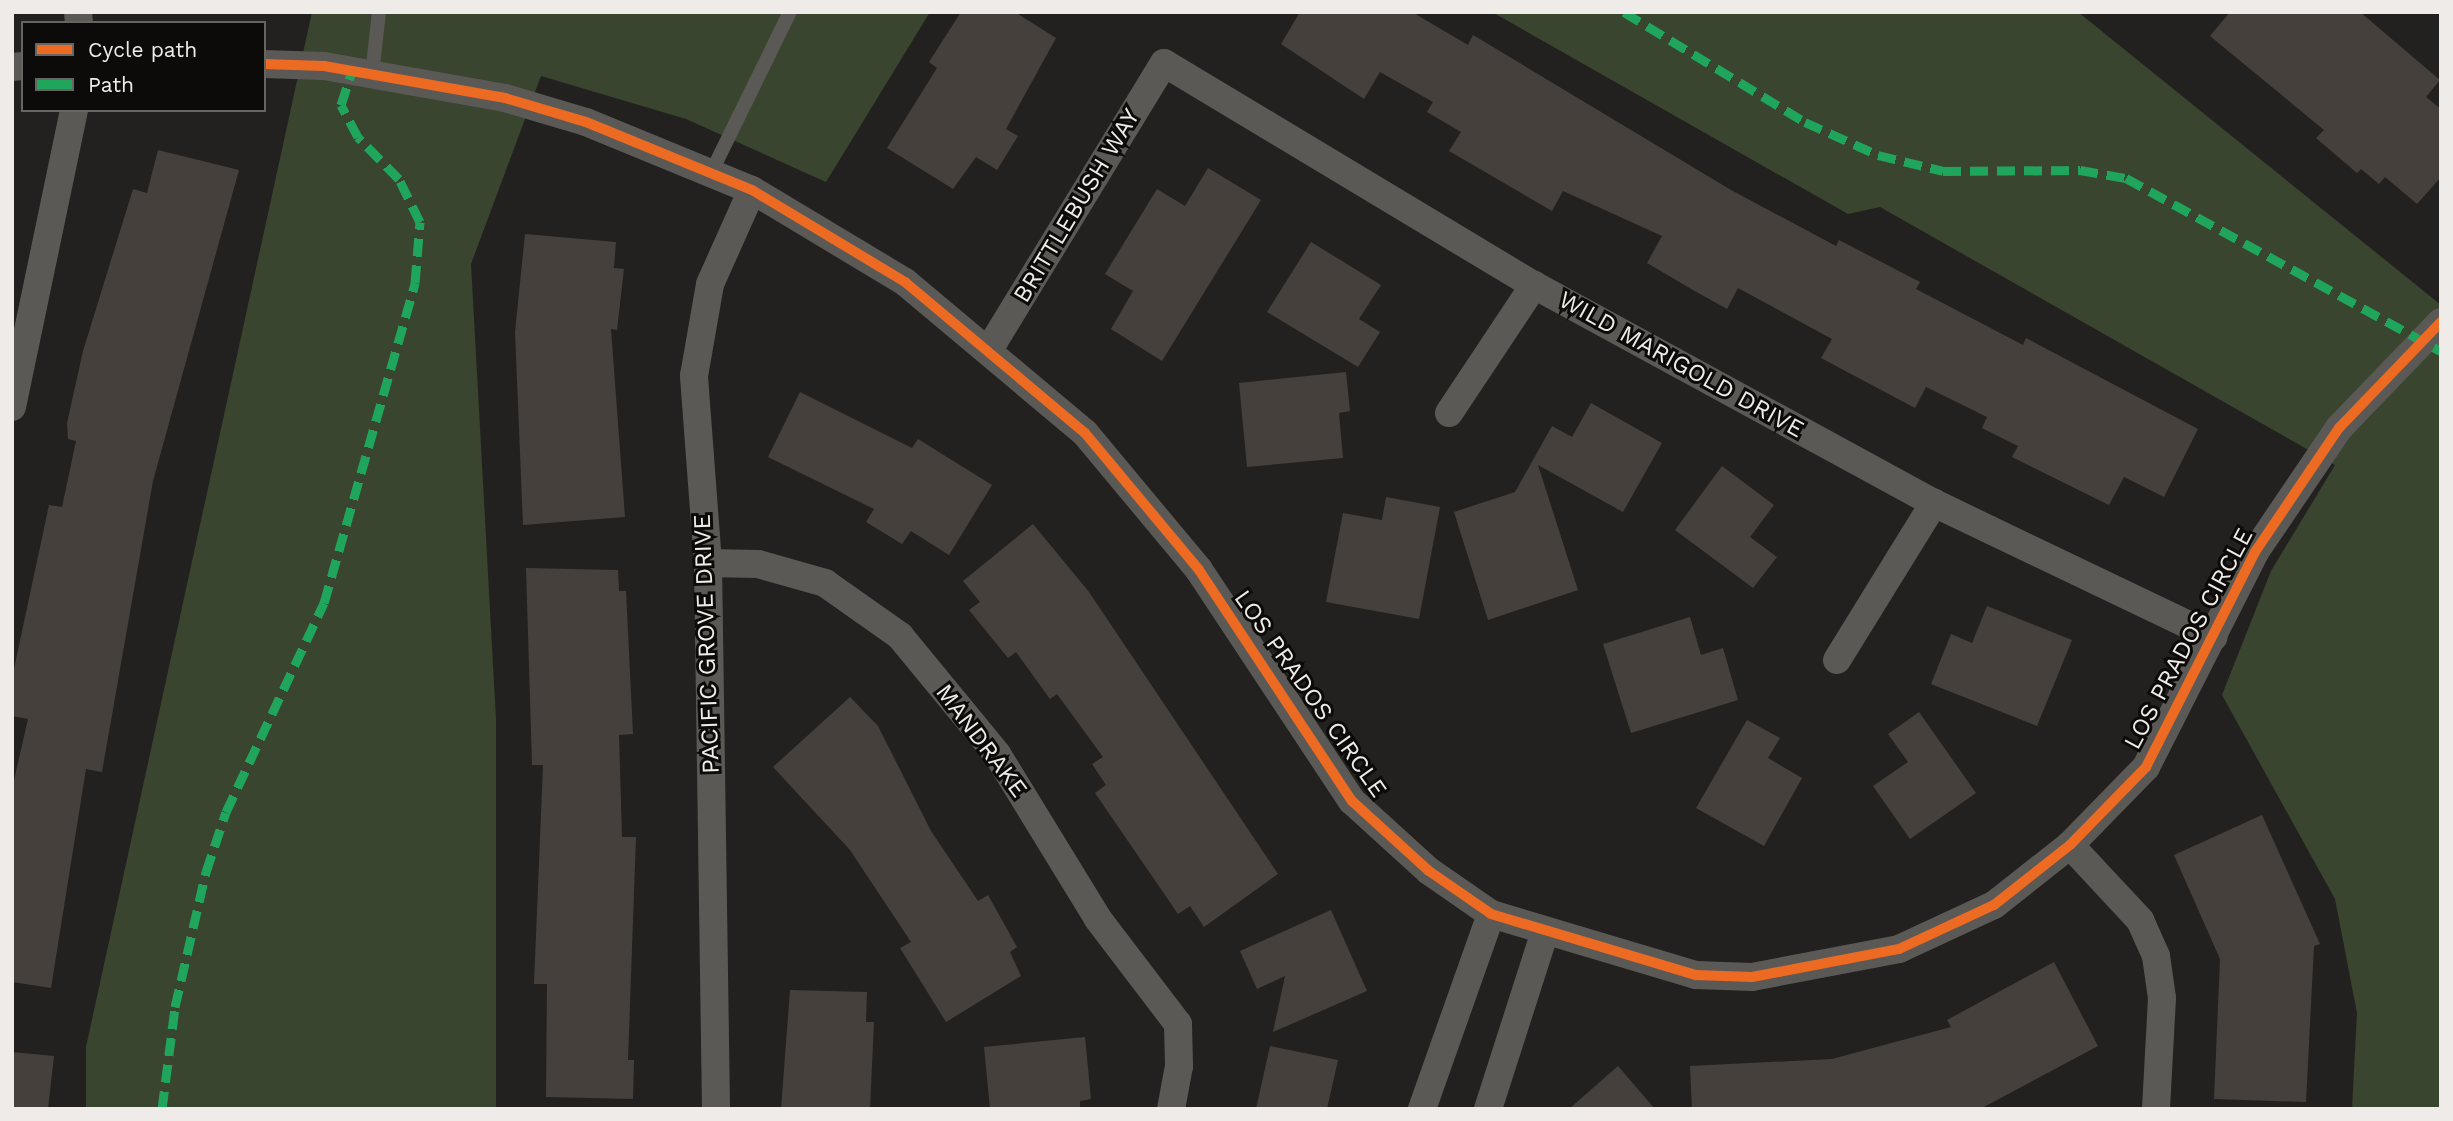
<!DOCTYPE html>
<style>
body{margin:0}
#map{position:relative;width:2453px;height:1121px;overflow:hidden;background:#23211f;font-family:"Work Sans",sans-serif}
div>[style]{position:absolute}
.green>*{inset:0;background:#39452f}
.building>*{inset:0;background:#45403b}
.lane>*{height:14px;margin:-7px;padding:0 7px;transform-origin:7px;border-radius:7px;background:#5b5955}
.street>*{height:28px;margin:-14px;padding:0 14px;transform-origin:14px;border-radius:14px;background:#5b5955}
.quiet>*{height:9px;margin-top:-4.5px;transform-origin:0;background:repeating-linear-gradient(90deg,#20a55d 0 18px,transparent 0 27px)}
.cycleway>*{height:10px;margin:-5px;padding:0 5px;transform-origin:5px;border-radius:5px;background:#ed6a23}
span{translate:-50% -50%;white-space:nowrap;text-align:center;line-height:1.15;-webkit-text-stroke:6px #0d0b09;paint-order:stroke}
.street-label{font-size:24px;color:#eeebe8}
.frame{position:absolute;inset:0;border:14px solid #eeebe8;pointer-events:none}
.legend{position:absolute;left:21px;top:21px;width:245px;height:91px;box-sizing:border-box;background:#0d0b09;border:2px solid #676562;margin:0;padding:9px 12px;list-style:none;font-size:21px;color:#eeebe8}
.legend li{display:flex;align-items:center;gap:14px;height:35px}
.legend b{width:35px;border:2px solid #676562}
</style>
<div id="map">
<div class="green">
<i style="clip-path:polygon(312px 12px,930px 12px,826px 182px,686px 119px,541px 76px,471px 264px,496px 719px,496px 1109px,86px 1109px,86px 1047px)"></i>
<i style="clip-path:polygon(1492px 12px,2078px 12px,2441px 305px,2441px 1109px,2352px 1109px,2357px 1013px,2335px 899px,2222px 695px,2271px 571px,2335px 465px,1880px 207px,1848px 214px)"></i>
</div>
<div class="building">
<i style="clip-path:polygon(961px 12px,1015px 12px,1056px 38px,1006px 129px,1018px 136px,997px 170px,976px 157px,953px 189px,887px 148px,937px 68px,929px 62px)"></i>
<i style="clip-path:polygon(1300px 12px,1412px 12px,1468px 45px,1473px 35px,1731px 190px,1836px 246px,1839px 240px,1920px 282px,1916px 289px,2023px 345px,2026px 338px,2198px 429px,2164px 497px,2124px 477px,2109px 505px,2012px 457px,2018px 446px,1982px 428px,1987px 417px,1926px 387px,1915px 408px,1821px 358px,1832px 339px,1738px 288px,1727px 309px,1693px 290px,1647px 263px,1662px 236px,1563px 191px,1552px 211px,1449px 151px,1461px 132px,1427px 112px,1433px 102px,1380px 72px,1364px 99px,1281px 44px)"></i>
<i style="clip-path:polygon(2230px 12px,2360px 12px,2440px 80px,2426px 97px,2441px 109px,2441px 177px,2417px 204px,2385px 177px,2379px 184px,2361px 169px,2357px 173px,2316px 138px,2324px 130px,2210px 36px)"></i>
<i style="clip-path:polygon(158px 150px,239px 170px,153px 481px,102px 772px,86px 769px,51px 988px,12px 982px,12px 789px,28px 719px,12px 716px,12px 678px,49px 505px,62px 507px,76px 441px,68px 439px,67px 423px,83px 351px,133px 189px,147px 193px)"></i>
<i style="clip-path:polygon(1208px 168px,1261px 200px,1162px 361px,1111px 329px,1133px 291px,1105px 274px,1157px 189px,1185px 206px)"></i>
<i style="clip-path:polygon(525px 234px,616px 242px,614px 268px,624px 269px,617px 330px,611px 329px,625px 517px,523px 525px,515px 332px)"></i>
<i style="clip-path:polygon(1311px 242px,1381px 285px,1359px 319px,1380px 332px,1358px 367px,1267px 312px)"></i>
<i style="clip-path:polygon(1346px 372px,1350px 411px,1339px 413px,1343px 458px,1247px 467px,1239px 383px)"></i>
<i style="clip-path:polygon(800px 392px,912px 448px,918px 439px,992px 485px,949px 555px,911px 531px,902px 544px,866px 522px,874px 509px,768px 457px)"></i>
<i style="clip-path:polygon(1591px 403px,1662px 443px,1623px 512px,1538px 465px,1578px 590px,1488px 620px,1454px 512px,1515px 492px,1552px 426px,1572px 437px)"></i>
<i style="clip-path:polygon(1722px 466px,1774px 505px,1750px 537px,1777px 557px,1753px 588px,1675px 530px)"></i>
<i style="clip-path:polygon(1386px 497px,1440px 507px,1419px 619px,1326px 602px,1343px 513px,1382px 520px)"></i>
<i style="clip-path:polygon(1033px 524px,1089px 592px,1278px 874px,1204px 927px,1190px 906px,1178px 914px,1095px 793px,1106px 785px,1092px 764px,1103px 757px,1057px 694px,1050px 699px,1016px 652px,1008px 658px,969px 610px,980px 602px,963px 581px)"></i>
<i style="clip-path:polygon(526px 568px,618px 570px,619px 591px,626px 591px,633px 734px,619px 735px,622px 837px,636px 837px,628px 1060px,634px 1060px,633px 1099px,546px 1097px,547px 984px,534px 984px,543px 765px,532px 765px)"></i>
<i style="clip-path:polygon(1987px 606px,2072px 640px,2037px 726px,1931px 684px,1951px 634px,1972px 643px)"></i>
<i style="clip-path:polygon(1690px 617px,1701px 655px,1723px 648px,1738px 700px,1631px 733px,1603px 644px)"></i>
<i style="clip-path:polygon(850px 697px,878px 726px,931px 831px,978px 901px,988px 895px,1017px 947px,1010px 952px,1021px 976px,946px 1022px,900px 948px,911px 942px,850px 850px,773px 767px)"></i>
<i style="clip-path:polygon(1919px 712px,1976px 793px,1910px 839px,1873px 786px,1908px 762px,1888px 734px)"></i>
<i style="clip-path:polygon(1747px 720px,1780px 738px,1768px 758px,1802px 778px,1764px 846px,1696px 808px)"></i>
<i style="clip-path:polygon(2262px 815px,2320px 944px,2314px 946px,2306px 1102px,2214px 1099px,2220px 959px,2174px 855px)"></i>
<i style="clip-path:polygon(1331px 910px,1367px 991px,1273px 1032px,1285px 976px,1257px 989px,1240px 951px)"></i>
<i style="clip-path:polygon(2054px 962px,2098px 1046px,1980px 1109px,1692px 1109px,1690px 1066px,1832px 1059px,1951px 1027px,1947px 1020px)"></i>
<i style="clip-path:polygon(790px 990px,867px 992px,866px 1022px,874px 1022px,870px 1109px,781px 1109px)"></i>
<i style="clip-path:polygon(1085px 1037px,1091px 1099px,1080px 1101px,1080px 1109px,990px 1109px,984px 1047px)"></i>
<i style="clip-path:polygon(1270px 1046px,1338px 1060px,1327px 1109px,1256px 1109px)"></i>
<i style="clip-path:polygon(12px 1052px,54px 1056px,48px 1109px,12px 1109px)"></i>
<i style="clip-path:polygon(1618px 1066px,1655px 1109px,1569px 1109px)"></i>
</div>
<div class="lane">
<i style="left:372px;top:75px;width:63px;rotate:-83.7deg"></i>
<i style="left:711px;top:173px;width:179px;rotate:-63.9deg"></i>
</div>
<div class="street">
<i style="left:78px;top:12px;width:11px;rotate:85deg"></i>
<i style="left:264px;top:64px;width:60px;rotate:1.9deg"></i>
<i style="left:324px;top:66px;width:184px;rotate:10deg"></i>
<i style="left:505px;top:98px;width:84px;rotate:16.5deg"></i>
<i style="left:586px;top:122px;width:179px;rotate:22.3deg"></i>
<i style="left:752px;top:190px;width:179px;rotate:31deg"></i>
<i style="left:905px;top:282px;width:235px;rotate:40deg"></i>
<i style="left:1085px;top:433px;width:178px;rotate:50.2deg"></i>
<i style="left:1199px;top:570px;width:277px;rotate:56.5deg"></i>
<i style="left:1352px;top:801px;width:104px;rotate:42.3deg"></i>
<i style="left:1429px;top:871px;width:75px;rotate:34.7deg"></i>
<i style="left:1491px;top:914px;width:214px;rotate:16.6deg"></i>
<i style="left:1696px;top:975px;width:56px;rotate:2deg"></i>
<i style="left:1752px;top:977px;width:150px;rotate:-10.8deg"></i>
<i style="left:1899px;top:949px;width:105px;rotate:-24.9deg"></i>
<i style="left:1994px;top:905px;width:97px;rotate:-38.3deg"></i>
<i style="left:2070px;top:845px;width:109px;rotate:-45.7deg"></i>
<i style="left:2146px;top:767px;width:241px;rotate:-63.1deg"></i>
<i style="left:2255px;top:552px;width:150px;rotate:-55.9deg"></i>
<i style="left:2339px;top:428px;width:147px;rotate:-46.1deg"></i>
<i style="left:12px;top:67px;width:11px;rotate:-5deg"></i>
<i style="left:990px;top:348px;width:334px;rotate:-58.6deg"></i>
<i style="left:1164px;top:63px;width:431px;rotate:31deg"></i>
<i style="left:1534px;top:285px;width:456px;rotate:28.6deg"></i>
<i style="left:1934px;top:503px;width:310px;rotate:25.6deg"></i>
<i style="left:12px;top:407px;width:303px;rotate:-78.2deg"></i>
<i style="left:1449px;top:413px;width:154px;rotate:-56.4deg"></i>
<i style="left:708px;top:563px;width:50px;rotate:1.1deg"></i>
<i style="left:758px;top:564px;width:70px;rotate:15.8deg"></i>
<i style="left:825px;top:583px;width:92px;rotate:35.2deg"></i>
<i style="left:900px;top:636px;width:153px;rotate:50.6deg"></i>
<i style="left:997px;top:754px;width:193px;rotate:58.5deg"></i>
<i style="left:1098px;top:919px;width:132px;rotate:52.7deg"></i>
<i style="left:1178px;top:1024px;width:42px;rotate:88.6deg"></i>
<i style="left:1179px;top:1066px;width:44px;rotate:100.5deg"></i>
<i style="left:1837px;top:660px;width:185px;rotate:-58.3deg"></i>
<i style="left:2070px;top:845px;width:103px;rotate:47deg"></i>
<i style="left:2140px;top:920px;width:39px;rotate:66deg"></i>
<i style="left:2156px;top:956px;width:42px;rotate:81.9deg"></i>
<i style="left:2162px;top:998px;width:111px;rotate:93.1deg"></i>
<i style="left:716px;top:1109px;width:546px;rotate:-90.84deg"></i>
<i style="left:708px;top:563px;width:188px;rotate:-94.3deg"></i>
<i style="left:694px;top:376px;width:93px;rotate:-80.1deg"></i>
<i style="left:710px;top:284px;width:103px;rotate:-65.9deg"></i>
<i style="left:1422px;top:1109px;width:207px;rotate:-70.5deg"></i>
<i style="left:1488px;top:1109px;width:183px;rotate:-72.2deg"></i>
</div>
<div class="quiet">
<i style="left:1624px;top:12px;width:212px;rotate:31.3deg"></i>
<i style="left:1805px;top:122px;width:80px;rotate:24.3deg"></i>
<i style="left:1878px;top:155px;width:67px;rotate:13.8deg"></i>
<i style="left:1943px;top:171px;width:137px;rotate:-0.4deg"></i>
<i style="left:2080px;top:170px;width:47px;rotate:9.9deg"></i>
<i style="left:2126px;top:178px;width:359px;rotate:28.8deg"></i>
<i style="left:162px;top:1109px;width:103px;rotate:-82.7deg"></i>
<i style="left:175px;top:1007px;width:139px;rotate:-77.1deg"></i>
<i style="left:206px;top:872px;width:63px;rotate:-71.6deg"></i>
<i style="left:226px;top:812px;width:231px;rotate:-64.9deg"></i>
<i style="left:324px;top:603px;width:333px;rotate:-74.1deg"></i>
<i style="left:415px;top:283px;width:61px;rotate:-85.3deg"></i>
<i style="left:420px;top:222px;width:48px;rotate:-116deg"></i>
<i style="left:399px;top:179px;width:59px;rotate:-134.3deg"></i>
<i style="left:358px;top:137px;width:36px;rotate:-118deg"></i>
<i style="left:341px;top:105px;width:36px;rotate:-72deg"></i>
</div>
<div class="cycleway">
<i style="left:264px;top:64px;width:60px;rotate:1.9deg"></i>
<i style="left:324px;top:66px;width:184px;rotate:10deg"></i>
<i style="left:505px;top:98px;width:84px;rotate:16.5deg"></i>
<i style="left:586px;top:122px;width:179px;rotate:22.3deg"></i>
<i style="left:752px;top:190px;width:179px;rotate:31deg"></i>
<i style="left:905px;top:282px;width:235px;rotate:40deg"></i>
<i style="left:1085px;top:433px;width:178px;rotate:50.2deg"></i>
<i style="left:1199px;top:570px;width:277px;rotate:56.5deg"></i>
<i style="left:1352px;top:801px;width:104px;rotate:42.3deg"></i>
<i style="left:1429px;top:871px;width:75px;rotate:34.7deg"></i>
<i style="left:1491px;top:914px;width:214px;rotate:16.6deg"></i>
<i style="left:1696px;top:975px;width:56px;rotate:2deg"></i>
<i style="left:1752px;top:977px;width:150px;rotate:-10.8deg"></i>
<i style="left:1899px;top:949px;width:105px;rotate:-24.9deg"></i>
<i style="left:1994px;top:905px;width:97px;rotate:-38.3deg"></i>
<i style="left:2070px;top:845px;width:109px;rotate:-45.7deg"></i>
<i style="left:2146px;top:767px;width:241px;rotate:-63.1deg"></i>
<i style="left:2255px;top:552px;width:150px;rotate:-55.9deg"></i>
<i style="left:2339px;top:428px;width:147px;rotate:-46.1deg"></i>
</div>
<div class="street-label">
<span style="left:1077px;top:206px;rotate:-59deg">BRITTLEBUSH WAY</span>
<span style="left:1681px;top:365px;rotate:29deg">WILD MARIGOLD DRIVE</span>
<span style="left:2189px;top:639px;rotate:-62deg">LOS PRADOS CIRCLE</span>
<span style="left:707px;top:644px;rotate:-92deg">PACIFIC GROVE DRIVE</span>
<span style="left:1310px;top:694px;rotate:55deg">LOS PRADOS CIRCLE</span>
<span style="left:981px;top:741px;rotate:53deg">MANDRAKE</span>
</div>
<div class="frame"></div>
<ul class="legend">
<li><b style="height:9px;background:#ed6a23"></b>Cycle path</li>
<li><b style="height:9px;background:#20a55d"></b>Path</li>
</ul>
</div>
